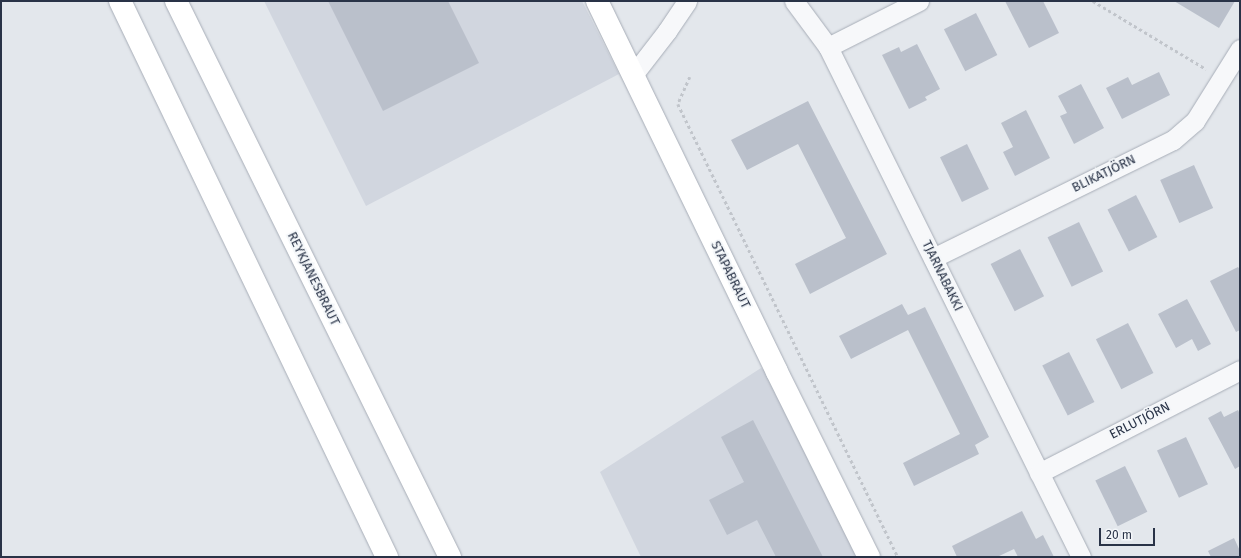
<!DOCTYPE html>
<meta charset="utf-8">
<style>
body{margin:0}
#map{position:relative;width:1241px;height:558px;overflow:hidden;background:#e3e7ec;font-family:"Fira Sans",sans-serif}
div>[style]{position:absolute}
.built>*{inset:0;background:#d1d6df}
.building>*{inset:0;background:#bac0cb;transform-origin:0 0}
.path>*{height:2.5px;margin-top:-1.25px;transform-origin:0;background:repeating-linear-gradient(90deg,#c1c5cb 0 3px,transparent 0 6px)}
.roads{filter:drop-shadow(0 0 1px #a7adb7) drop-shadow(0 0 1px #a7adb7)}
.street>*{height:19px;margin:-9.5px;padding:0 9.5px;transform-origin:9.5px;border-radius:9.5px;background:#f7f8fa}
.secondary>*{height:22px;margin:-11px;padding:0 11px;transform-origin:11px;border-radius:11px;background:#fff}
.highway>*{height:22px;margin:-11px;padding:0 11px;transform-origin:11px;border-radius:11px;background:#fff}
span{translate:-50% -50%;white-space:nowrap;text-align:center;line-height:1.15;-webkit-text-stroke:3.5px #f3f6f9;paint-order:stroke}
.street-label{font-size:13px;color:#293347}
.frame{position:absolute;inset:0;border:2px solid #293347;pointer-events:none}
.scale{position:absolute;left:1099px;top:528px;width:56px;height:18px;box-sizing:border-box;border:2px solid #293347;border-top:0;padding-left:5px;font-size:12px;line-height:14px;white-space:nowrap;color:#293347;-webkit-text-stroke:3px #f3f6f9;paint-order:stroke}
</style>
<div id="map">
<div class="built">
<i style="clip-path:polygon(264px 1px,582px 1px,619px 74px,366px 206px)"></i>
<i style="clip-path:polygon(761px 368px,782px 384px,866px 557px,641px 557px,600px 472px)"></i>
</div>
<div class="building">
<i style="clip-path:polygon(328px 1px,448px 1px,479px 63px,383px 111px)"></i>
<i style="clip-path:polygon(1005px 1px,1043px 1px,1059px 33px,1029px 48px)"></i>
<i style="clip-path:polygon(1174px 1px,1235px 1px,1219px 28px)"></i>
<i style="left:976px;top:13px;width:47px;height:36px;rotate:63deg"></i>
<i style="clip-path:polygon(917px 44px,940px 89px,925px 97px,927px 100px,909px 109px,882px 55px,899px 47px,901px 52px)"></i>
<i style="clip-path:polygon(1159px 72px,1170px 95px,1122px 119px,1106px 88px,1128px 77px,1132px 85px)"></i>
<i style="clip-path:polygon(1081px 84px,1104px 128px,1074px 144px,1060px 116px,1067px 113px,1058px 96px)"></i>
<i style="clip-path:polygon(808px 101px,887px 254px,810px 294px,795px 264px,846px 238px,798px 144px,747px 170px,731px 140px)"></i>
<i style="clip-path:polygon(1026px 110px,1050px 158px,1015px 176px,1003px 152px,1013px 147px,1001px 123px)"></i>
<i style="left:967px;top:144px;width:50px;height:30px;rotate:64deg"></i>
<i style="left:1194px;top:165px;width:47px;height:37px;rotate:66deg"></i>
<i style="left:1136px;top:195px;width:47px;height:32px;rotate:63deg"></i>
<i style="left:1079px;top:222px;width:55px;height:35px;rotate:64deg"></i>
<i style="left:1020px;top:249px;width:53px;height:33px;rotate:63deg"></i>
<i style="clip-path:polygon(1238px 267px,1240px 270px,1240px 330px,1236px 332px,1210px 281px)"></i>
<i style="clip-path:polygon(1187px 299px,1211px 344px,1198px 351px,1192px 339px,1176px 348px,1158px 314px)"></i>
<i style="clip-path:polygon(902px 304px,908px 315px,925px 307px,989px 437px,975px 445px,979px 454px,914px 486px,903px 463px,960px 434px,908px 330px,851px 359px,839px 336px)"></i>
<i style="left:1128px;top:323px;width:56px;height:36px;rotate:63deg"></i>
<i style="left:1069px;top:352px;width:56px;height:30px;rotate:63deg"></i>
<i style="clip-path:polygon(1238px 410px,1240px 414px,1240px 466px,1235px 469px,1208px 418px,1221px 411px,1224px 417px)"></i>
<i style="clip-path:polygon(753px 420px,823px 557px,776px 557px,757px 520px,727px 535px,709px 500px,744px 482px,721px 437px)"></i>
<i style="left:1186px;top:437px;width:52px;height:32px;rotate:65deg"></i>
<i style="left:1125px;top:466px;width:51px;height:33px;rotate:64deg"></i>
<i style="clip-path:polygon(1022px 511px,1036px 539px,1043px 535px,1054px 557px,1018px 557px,1014px 549px,997px 557px,957px 557px,952px 546px)"></i>
<i style="clip-path:polygon(1234px 538px,1240px 551px,1240px 557px,1211px 557px,1208px 551px)"></i>
</div>
<div class="path">
<i style="left:1093px;top:1px;width:132px;rotate:31deg"></i>
<i style="left:690px;top:77px;width:30px;rotate:114deg"></i>
<i style="left:678px;top:104px;width:504px;rotate:64.1deg"></i>
</div>
<div class="roads">
<div class="street">
<i style="left:794px;top:1px;width:57px;rotate:53.5deg"></i>
<i style="left:828px;top:47px;width:569px;rotate:63.61deg"></i>
<i style="left:828px;top:47px;width:102px;rotate:-26.8deg"></i>
<i style="left:633px;top:75px;width:56px;rotate:-52.3deg"></i>
<i style="left:667px;top:31px;width:36px;rotate:-56deg"></i>
<i style="left:933px;top:258px;width:267px;rotate:-26.2deg"></i>
<i style="left:1173px;top:140px;width:29px;rotate:-41deg"></i>
<i style="left:1195px;top:121px;width:85px;rotate:-58deg"></i>
<i style="left:1039px;top:473px;width:226px;rotate:-27.1deg"></i>
</div>
<div class="secondary">
<i style="left:597px;top:1px;width:412px;rotate:64.1deg"></i>
<i style="left:777px;top:372px;width:207px;rotate:63.6deg"></i>
</div>
<div class="highway">
<i style="left:120px;top:1px;width:617px;rotate:64.35deg"></i>
<i style="left:176px;top:1px;width:620px;rotate:63.77deg"></i>
</div>
</div>
<div class="street-label">
<span style="left:1104px;top:174px;rotate:-26deg">BLIKATJÖRN</span>
<span style="left:730px;top:275px;rotate:64deg">STAPABRAUT</span>
<span style="left:942px;top:276px;rotate:64deg">TJARNABAKKI</span>
<span style="left:313px;top:279px;rotate:64deg">REYKJANESBRAUT</span>
<span style="left:1140px;top:421px;rotate:-27deg">ERLUTJÖRN</span>
</div>
<div class="frame"></div>
<div class="scale">20 m</div>
</div>
